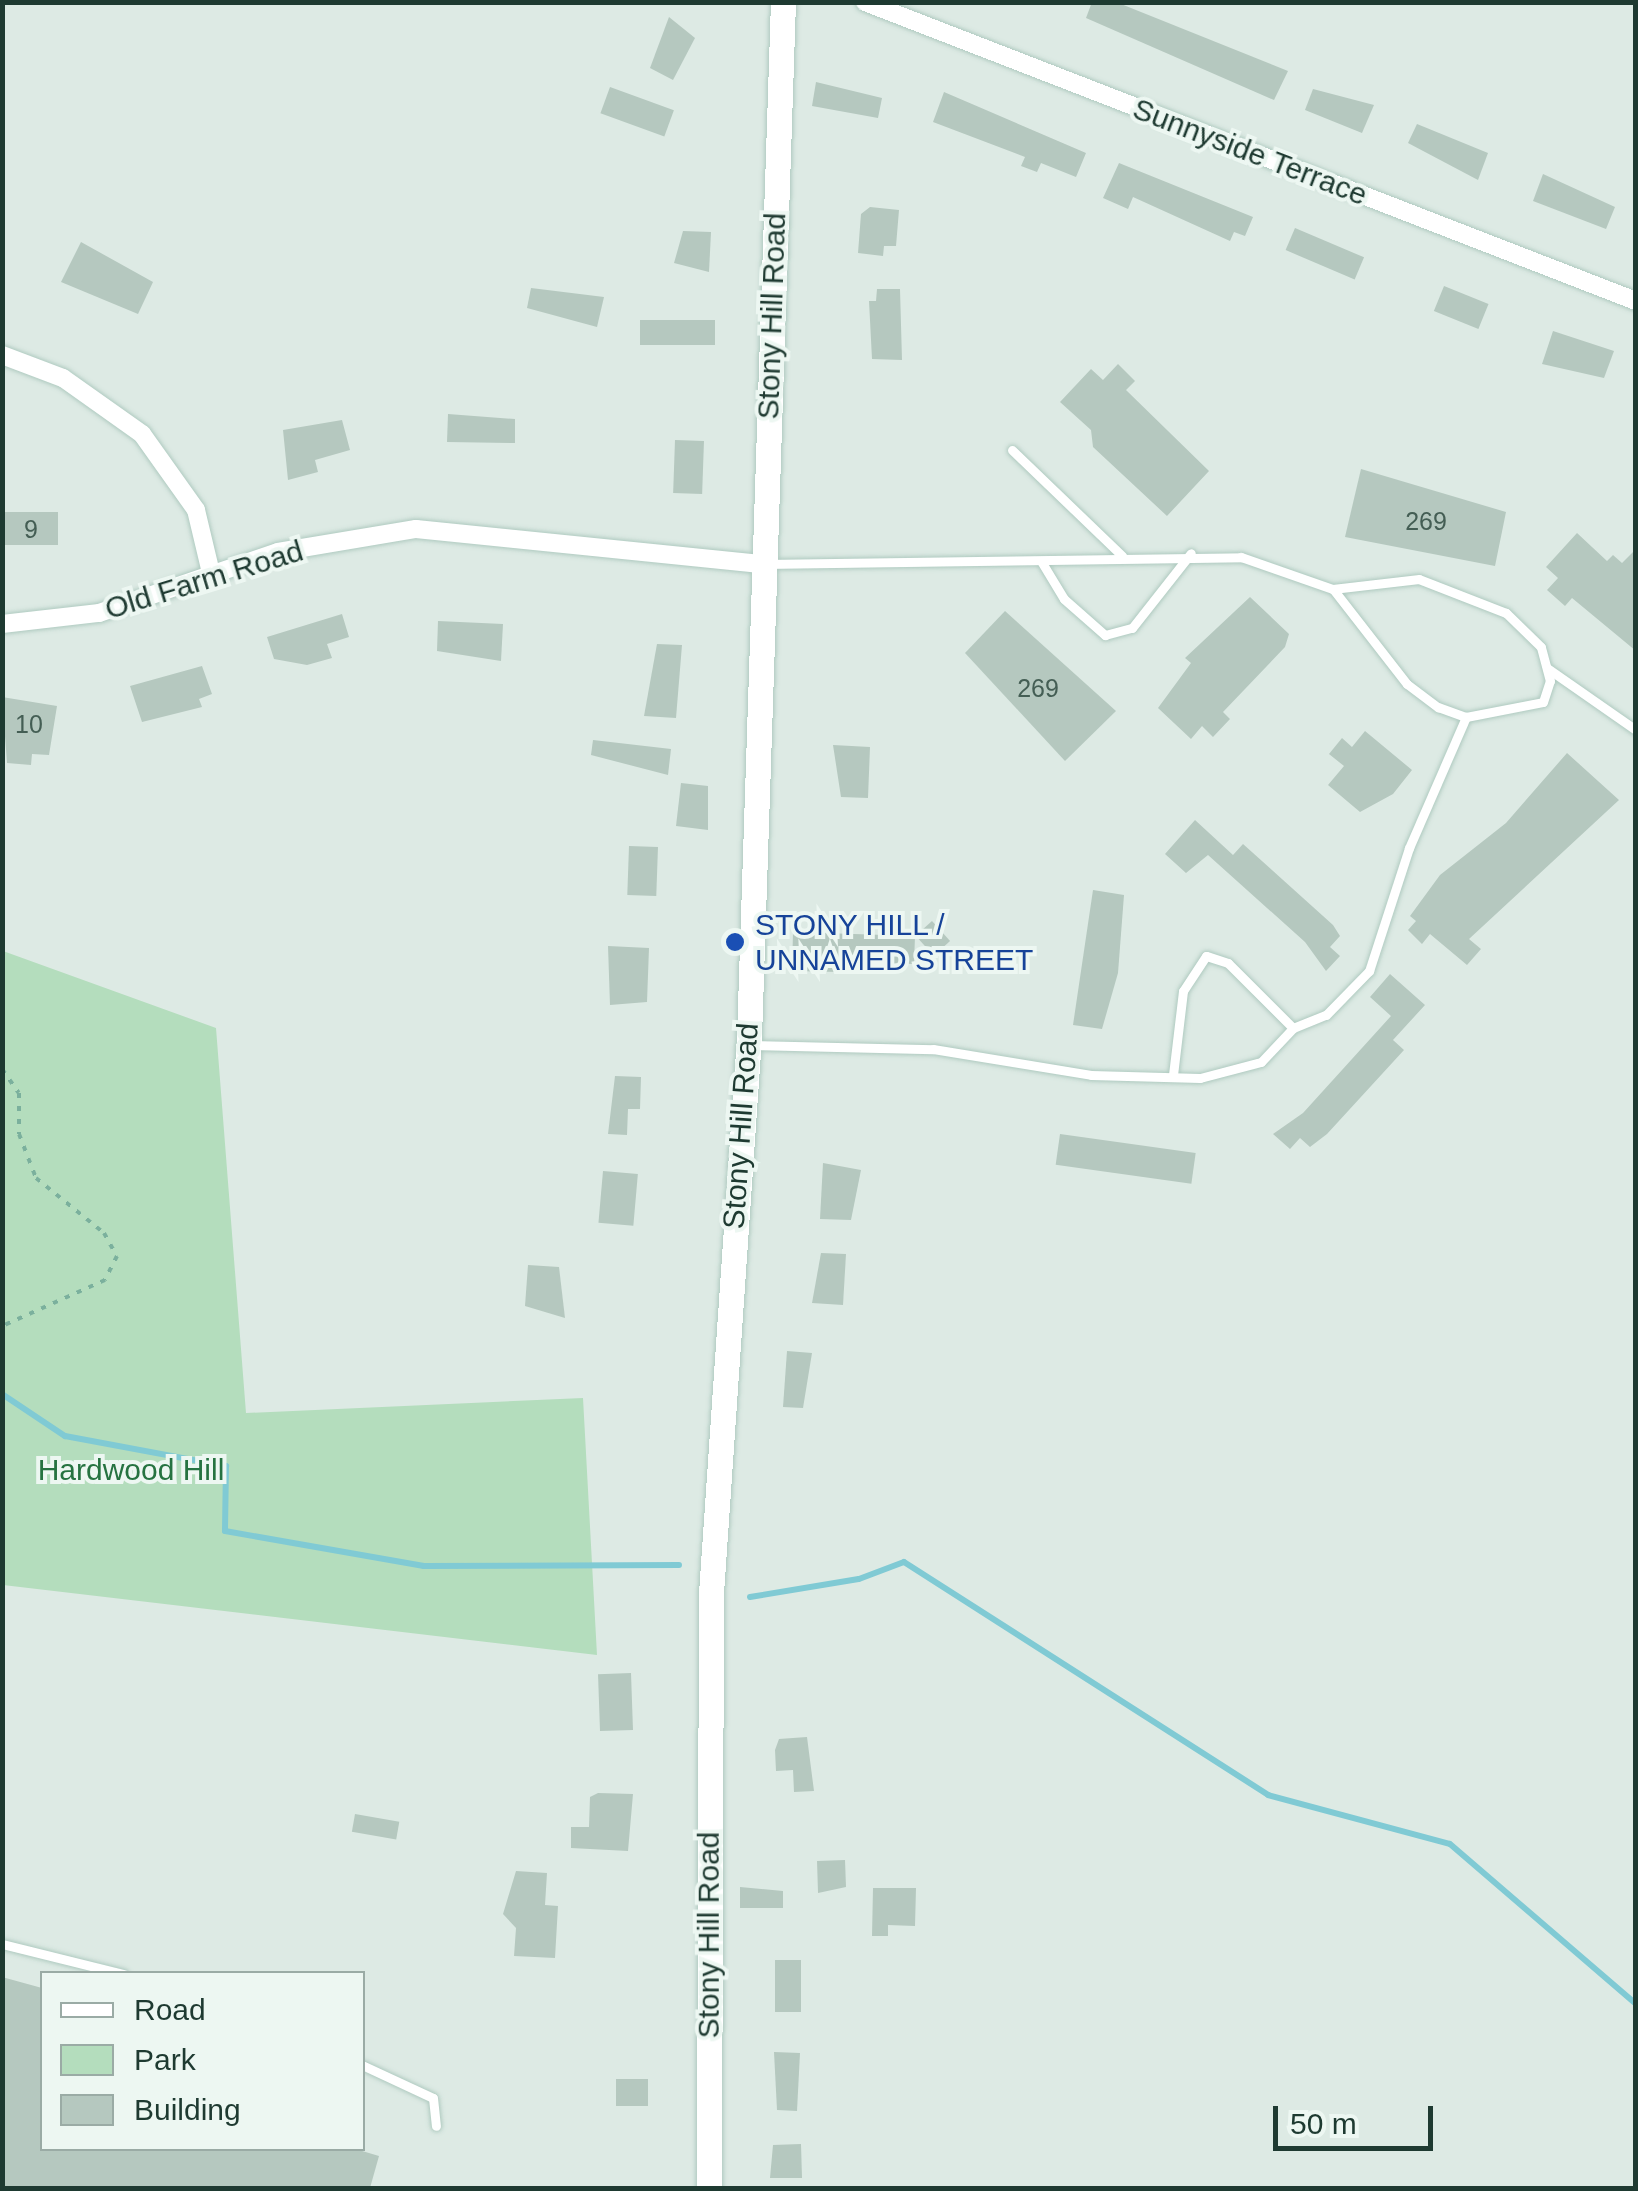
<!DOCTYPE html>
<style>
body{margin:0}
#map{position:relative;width:1638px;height:2191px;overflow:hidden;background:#ddeae4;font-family:Arial,sans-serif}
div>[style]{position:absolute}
.green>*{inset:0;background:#b4ddbd}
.stream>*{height:6px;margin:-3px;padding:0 3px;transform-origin:3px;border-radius:3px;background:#80cad4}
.building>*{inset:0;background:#b5c8bf;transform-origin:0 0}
.path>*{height:4px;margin-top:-2px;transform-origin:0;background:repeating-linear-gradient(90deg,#7bb09d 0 5px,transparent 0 13px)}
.roads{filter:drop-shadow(0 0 2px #afcac0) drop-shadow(0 0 2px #afcac0)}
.lane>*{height:9px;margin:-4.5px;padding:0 4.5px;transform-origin:4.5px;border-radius:4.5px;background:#fff}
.street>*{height:18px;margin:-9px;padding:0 9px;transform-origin:9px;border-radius:9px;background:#fff}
.secondary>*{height:25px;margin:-12.5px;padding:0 12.5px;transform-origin:12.5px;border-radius:12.5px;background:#fff}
.dots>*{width:28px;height:28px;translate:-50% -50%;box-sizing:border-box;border:5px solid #edf7f2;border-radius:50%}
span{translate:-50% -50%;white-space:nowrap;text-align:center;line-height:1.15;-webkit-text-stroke:8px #edf7f2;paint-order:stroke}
.number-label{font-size:25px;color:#445e54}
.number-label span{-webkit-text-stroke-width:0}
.street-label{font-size:30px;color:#1e3a31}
.transit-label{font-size:30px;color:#164399}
.left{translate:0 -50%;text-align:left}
.park-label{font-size:30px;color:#267341}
.frame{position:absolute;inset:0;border:5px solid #1e3a31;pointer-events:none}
.legend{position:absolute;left:40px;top:1971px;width:325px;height:180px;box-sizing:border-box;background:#edf7f2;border:2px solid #9aaba5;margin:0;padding:12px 18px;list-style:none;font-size:30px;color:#1e3a31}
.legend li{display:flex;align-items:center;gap:20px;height:50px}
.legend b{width:50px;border:2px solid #9aaba5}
.scale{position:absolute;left:1273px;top:2106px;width:160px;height:45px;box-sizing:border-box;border:5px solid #1e3a31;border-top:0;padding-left:12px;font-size:30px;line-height:35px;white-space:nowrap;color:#1e3a31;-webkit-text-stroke:8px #edf7f2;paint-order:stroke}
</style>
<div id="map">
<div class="green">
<i style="clip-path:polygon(3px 951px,216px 1028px,246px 1413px,583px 1398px,597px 1655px,3px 1585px)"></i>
</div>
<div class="stream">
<i style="left:2px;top:1394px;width:76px;rotate:33.7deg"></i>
<i style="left:65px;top:1436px;width:164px;rotate:10.6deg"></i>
<i style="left:226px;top:1466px;width:65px;rotate:90.9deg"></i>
<i style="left:225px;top:1531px;width:202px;rotate:10deg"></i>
<i style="left:424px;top:1566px;width:255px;rotate:-0.2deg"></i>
<i style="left:750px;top:1597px;width:110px;rotate:-9.4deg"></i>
<i style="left:859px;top:1579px;width:48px;rotate:-20.7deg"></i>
<i style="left:904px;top:1562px;width:432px;rotate:32.6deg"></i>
<i style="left:1268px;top:1795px;width:188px;rotate:15.1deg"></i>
<i style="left:1450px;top:1844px;width:245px;rotate:40.7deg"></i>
</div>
<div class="building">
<i style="clip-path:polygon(1092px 2px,1116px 2px,1288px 71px,1274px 100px,1086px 18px)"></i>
<i style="clip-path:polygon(669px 17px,695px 38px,673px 80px,650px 68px)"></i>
<i style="clip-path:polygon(816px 82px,882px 98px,878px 118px,812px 106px)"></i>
<i style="left:610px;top:87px;width:68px;height:28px;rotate:20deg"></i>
<i style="clip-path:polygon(1313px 89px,1374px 105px,1362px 133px,1305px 110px)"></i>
<i style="clip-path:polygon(944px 92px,1086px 153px,1076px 177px,1041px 163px,1037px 172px,1021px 166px,1025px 157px,933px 122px)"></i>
<i style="clip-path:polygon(1417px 124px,1488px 153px,1478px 180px,1408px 143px)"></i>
<i style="clip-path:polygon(1119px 163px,1253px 217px,1245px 236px,1234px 232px,1230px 241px,1133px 197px,1128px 209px,1103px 198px)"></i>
<i style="clip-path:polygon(1543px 174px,1615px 207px,1606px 229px,1533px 201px)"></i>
<i style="clip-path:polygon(870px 207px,899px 210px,896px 246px,884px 246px,883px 256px,858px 253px,861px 214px)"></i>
<i style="left:1295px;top:228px;width:75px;height:24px;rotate:23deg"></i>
<i style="clip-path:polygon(683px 231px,711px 232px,709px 272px,674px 263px)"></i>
<i style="clip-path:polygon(81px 242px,153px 282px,138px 314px,61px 282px)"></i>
<i style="left:1444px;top:286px;width:48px;height:27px;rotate:22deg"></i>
<i style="clip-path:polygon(531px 288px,604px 297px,597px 327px,527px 308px)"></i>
<i style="clip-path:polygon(877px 289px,900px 289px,902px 360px,872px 359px,869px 301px,876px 301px)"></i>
<i style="left:715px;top:320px;width:25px;height:75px;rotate:90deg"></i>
<i style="clip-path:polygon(1553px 331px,1614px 351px,1604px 378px,1542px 364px)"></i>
<i style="clip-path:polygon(1118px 364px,1135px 381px,1126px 390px,1209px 471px,1167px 516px,1093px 447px,1091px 430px,1060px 402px,1091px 369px,1103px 380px)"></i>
<i style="clip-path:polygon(448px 414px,515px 419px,515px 443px,447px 442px)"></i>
<i style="clip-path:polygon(342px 420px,350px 450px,315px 460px,318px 472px,288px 480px,283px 430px)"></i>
<i style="left:675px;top:440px;width:29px;height:53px;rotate:2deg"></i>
<i style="clip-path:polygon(1361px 469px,1506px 512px,1495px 566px,1345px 537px)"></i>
<i style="left:4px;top:512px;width:54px;height:33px"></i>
<i style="clip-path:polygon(1577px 533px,1607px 561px,1613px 555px,1622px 563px,1636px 549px,1636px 651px,1572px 598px,1565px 606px,1547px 590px,1558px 578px,1546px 567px)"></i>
<i style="clip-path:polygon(1250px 597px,1289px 634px,1285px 647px,1223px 712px,1230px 719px,1213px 737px,1202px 726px,1191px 739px,1158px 708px,1191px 663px,1185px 658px)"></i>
<i style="clip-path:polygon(1005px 611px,1116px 711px,1065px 761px,965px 653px)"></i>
<i style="clip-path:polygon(342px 614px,349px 637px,327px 644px,332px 658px,307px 665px,274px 659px,267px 637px)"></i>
<i style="clip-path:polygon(438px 621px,503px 624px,501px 661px,437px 651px)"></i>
<i style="clip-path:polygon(657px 644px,682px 645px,676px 718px,644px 716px)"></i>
<i style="clip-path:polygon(202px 666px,212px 694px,199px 699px,202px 707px,142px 722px,130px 686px)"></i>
<i style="clip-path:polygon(2px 697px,57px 706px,49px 755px,32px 754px,31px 765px,7px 763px)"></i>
<i style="clip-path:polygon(1365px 731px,1412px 770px,1393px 794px,1360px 812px,1328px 785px,1344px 766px,1329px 754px,1342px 738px,1352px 747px)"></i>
<i style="clip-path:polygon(593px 740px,671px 749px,668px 775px,591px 755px)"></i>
<i style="clip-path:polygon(833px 745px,870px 747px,868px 798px,841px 797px)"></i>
<i style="clip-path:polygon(1567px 753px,1619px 800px,1469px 939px,1481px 949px,1467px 965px,1430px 934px,1422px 944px,1408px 930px,1416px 921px,1410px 916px,1440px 875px,1506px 823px)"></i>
<i style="clip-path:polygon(681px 783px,708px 786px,708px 830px,676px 826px)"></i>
<i style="clip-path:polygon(1195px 820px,1233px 855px,1243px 844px,1333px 925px,1340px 936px,1330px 947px,1340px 956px,1326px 971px,1305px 942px,1208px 855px,1186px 873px,1165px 854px)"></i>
<i style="left:629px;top:846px;width:29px;height:49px;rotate:2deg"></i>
<i style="clip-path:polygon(1093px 890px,1124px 895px,1118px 973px,1102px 1029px,1073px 1025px)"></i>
<i style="left:932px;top:921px;width:27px;height:22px;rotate:48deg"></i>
<i style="clip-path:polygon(793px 932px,915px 936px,914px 964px,840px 962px,840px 972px,792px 971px)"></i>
<i style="clip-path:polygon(608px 946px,649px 948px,647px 1002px,610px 1005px)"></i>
<i style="clip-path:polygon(1390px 974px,1425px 1005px,1393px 1040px,1404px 1050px,1327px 1134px,1310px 1147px,1300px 1138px,1290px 1149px,1273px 1134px,1303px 1113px,1391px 1016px,1370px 997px)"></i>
<i style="clip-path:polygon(615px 1076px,641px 1077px,640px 1109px,628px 1109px,627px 1135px,608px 1134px)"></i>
<i style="left:1060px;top:1134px;width:137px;height:31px;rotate:8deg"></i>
<i style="clip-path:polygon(823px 1163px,861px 1170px,851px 1220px,820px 1219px)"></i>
<i style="left:603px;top:1171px;width:35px;height:52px;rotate:5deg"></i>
<i style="clip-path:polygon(821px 1253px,846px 1254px,843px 1305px,812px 1303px)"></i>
<i style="clip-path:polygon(528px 1265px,559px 1267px,565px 1318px,525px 1306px)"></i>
<i style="clip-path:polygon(787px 1351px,812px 1353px,803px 1408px,783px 1407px)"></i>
<i style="left:631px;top:1673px;width:57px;height:33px;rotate:88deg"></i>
<i style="clip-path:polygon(807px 1737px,814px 1791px,794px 1792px,793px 1770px,776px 1771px,775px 1750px,779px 1739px)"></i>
<i style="clip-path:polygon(598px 1793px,633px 1794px,628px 1851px,571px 1848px,571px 1827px,589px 1827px,590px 1797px)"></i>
<i style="left:355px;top:1814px;width:45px;height:18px;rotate:10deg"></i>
<i style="clip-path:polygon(845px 1860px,846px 1887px,818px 1893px,817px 1861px)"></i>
<i style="clip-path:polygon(516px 1871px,547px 1873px,545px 1905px,558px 1906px,555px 1958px,514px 1956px,516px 1928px,503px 1914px)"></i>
<i style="clip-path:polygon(740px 1887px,783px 1891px,783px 1908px,740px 1908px)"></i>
<i style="clip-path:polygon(873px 1888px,916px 1888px,915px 1926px,888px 1925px,888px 1936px,872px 1936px)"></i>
<i style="left:775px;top:1960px;width:26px;height:52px"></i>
<i style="clip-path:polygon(2px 1977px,42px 1988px,42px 2148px,352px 2148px,379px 2156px,370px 2188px,2px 2188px)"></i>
<i style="clip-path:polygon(774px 2052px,800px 2053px,797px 2111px,777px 2110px)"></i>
<i style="left:616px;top:2079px;width:32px;height:27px"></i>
<i style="clip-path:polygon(801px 2144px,802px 2178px,770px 2178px,773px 2145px)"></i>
</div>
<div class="path">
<i style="left:2px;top:1069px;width:29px;rotate:55deg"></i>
<i style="left:19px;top:1093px;width:41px;rotate:90deg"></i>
<i style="left:19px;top:1134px;width:47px;rotate:68.9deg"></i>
<i style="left:36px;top:1178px;width:87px;rotate:39deg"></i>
<i style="left:104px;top:1233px;width:26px;rotate:61deg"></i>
<i style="left:117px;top:1256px;width:27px;rotate:117deg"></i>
<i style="left:105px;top:1280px;width:113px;rotate:155.9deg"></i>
</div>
<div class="roads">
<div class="lane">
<i style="left:1012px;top:450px;width:153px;rotate:43.9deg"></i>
<i style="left:1041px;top:561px;width:44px;rotate:58.8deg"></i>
<i style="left:1064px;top:599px;width:55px;rotate:41.3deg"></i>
<i style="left:1105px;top:635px;width:28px;rotate:-15deg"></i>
<i style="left:1132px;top:628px;width:95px;rotate:-51.8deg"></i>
<i style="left:768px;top:564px;width:473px;rotate:-0.8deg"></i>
<i style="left:1241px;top:557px;width:97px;rotate:19.2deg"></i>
<i style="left:1333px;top:589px;width:120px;rotate:52.1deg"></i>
<i style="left:1407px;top:684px;width:39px;rotate:37deg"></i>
<i style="left:1438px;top:707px;width:30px;rotate:20deg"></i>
<i style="left:1466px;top:717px;width:78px;rotate:-11deg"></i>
<i style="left:1543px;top:702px;width:22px;rotate:-72deg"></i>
<i style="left:1550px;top:681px;width:35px;rotate:-105deg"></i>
<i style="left:1541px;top:647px;width:49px;rotate:-135.8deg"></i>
<i style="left:1506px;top:613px;width:93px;rotate:-158.7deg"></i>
<i style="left:1419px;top:579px;width:87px;rotate:173.4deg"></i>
<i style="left:1547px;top:668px;width:108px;rotate:34.9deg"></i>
<i style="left:1293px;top:1028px;width:35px;rotate:-22deg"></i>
<i style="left:1326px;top:1015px;width:62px;rotate:-45.7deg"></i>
<i style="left:1369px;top:971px;width:129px;rotate:-72deg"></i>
<i style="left:1409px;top:848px;width:143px;rotate:-66.5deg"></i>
<i style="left:751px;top:1045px;width:182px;rotate:1.3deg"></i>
<i style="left:933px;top:1049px;width:160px;rotate:9.3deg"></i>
<i style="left:1091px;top:1075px;width:109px;rotate:1.6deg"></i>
<i style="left:1200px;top:1078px;width:63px;rotate:-14.7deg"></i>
<i style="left:1261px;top:1062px;width:47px;rotate:-46.7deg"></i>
<i style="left:1293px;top:1028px;width:92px;rotate:-135deg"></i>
<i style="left:1228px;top:963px;width:23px;rotate:-162deg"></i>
<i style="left:1206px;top:956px;width:42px;rotate:123.3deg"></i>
<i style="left:1183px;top:991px;width:85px;rotate:96.8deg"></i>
<i style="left:2px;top:1944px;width:125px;rotate:13.9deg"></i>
<i style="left:362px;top:2065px;width:78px;rotate:24.9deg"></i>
<i style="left:433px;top:2098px;width:28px;rotate:84deg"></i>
</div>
<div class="street">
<i style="left:865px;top:2px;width:827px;rotate:21.2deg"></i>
<i style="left:2px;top:355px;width:65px;rotate:20.7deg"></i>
<i style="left:63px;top:378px;width:97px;rotate:35.3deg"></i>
<i style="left:142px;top:434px;width:93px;rotate:54.6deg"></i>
<i style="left:196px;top:510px;width:65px;rotate:76.6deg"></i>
<i style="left:2px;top:624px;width:98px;rotate:-6.5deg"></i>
<i style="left:99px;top:613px;width:189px;rotate:-18.8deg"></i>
<i style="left:278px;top:552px;width:140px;rotate:-9.5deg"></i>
<i style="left:416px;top:529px;width:349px;rotate:5.8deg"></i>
</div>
<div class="secondary">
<i style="left:709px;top:2188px;width:595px;rotate:-89.81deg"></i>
<i style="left:711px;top:1593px;width:557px;rotate:-86.09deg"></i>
<i style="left:749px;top:1037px;width:1036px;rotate:-88.12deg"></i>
</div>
</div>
<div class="dots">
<i style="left:735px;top:942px;background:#1a4fb4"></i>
</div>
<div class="number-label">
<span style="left:1426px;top:521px">269</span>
<span style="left:31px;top:529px">9</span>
<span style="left:1038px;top:688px">269</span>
<span style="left:29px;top:724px">10</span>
</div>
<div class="street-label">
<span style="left:1250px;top:152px;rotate:21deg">Sunnyside Terrace</span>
<span style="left:772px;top:316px;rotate:-88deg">Stony Hill Road</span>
<span style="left:204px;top:580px;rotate:-17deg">Old Farm Road</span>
<span style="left:741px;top:1126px;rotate:-86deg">Stony Hill Road</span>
<span style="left:709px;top:1935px;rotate:-90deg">Stony Hill Road</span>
</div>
<div class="transit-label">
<span class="left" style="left:755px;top:942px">STONY HILL /<br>UNNAMED STREET</span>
</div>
<div class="park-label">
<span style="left:131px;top:1470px">Hardwood Hill</span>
</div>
<div class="frame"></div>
<ul class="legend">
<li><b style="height:12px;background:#fff"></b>Road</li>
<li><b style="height:28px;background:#b4ddbd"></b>Park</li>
<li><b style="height:28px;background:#b5c8bf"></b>Building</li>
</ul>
<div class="scale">50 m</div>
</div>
